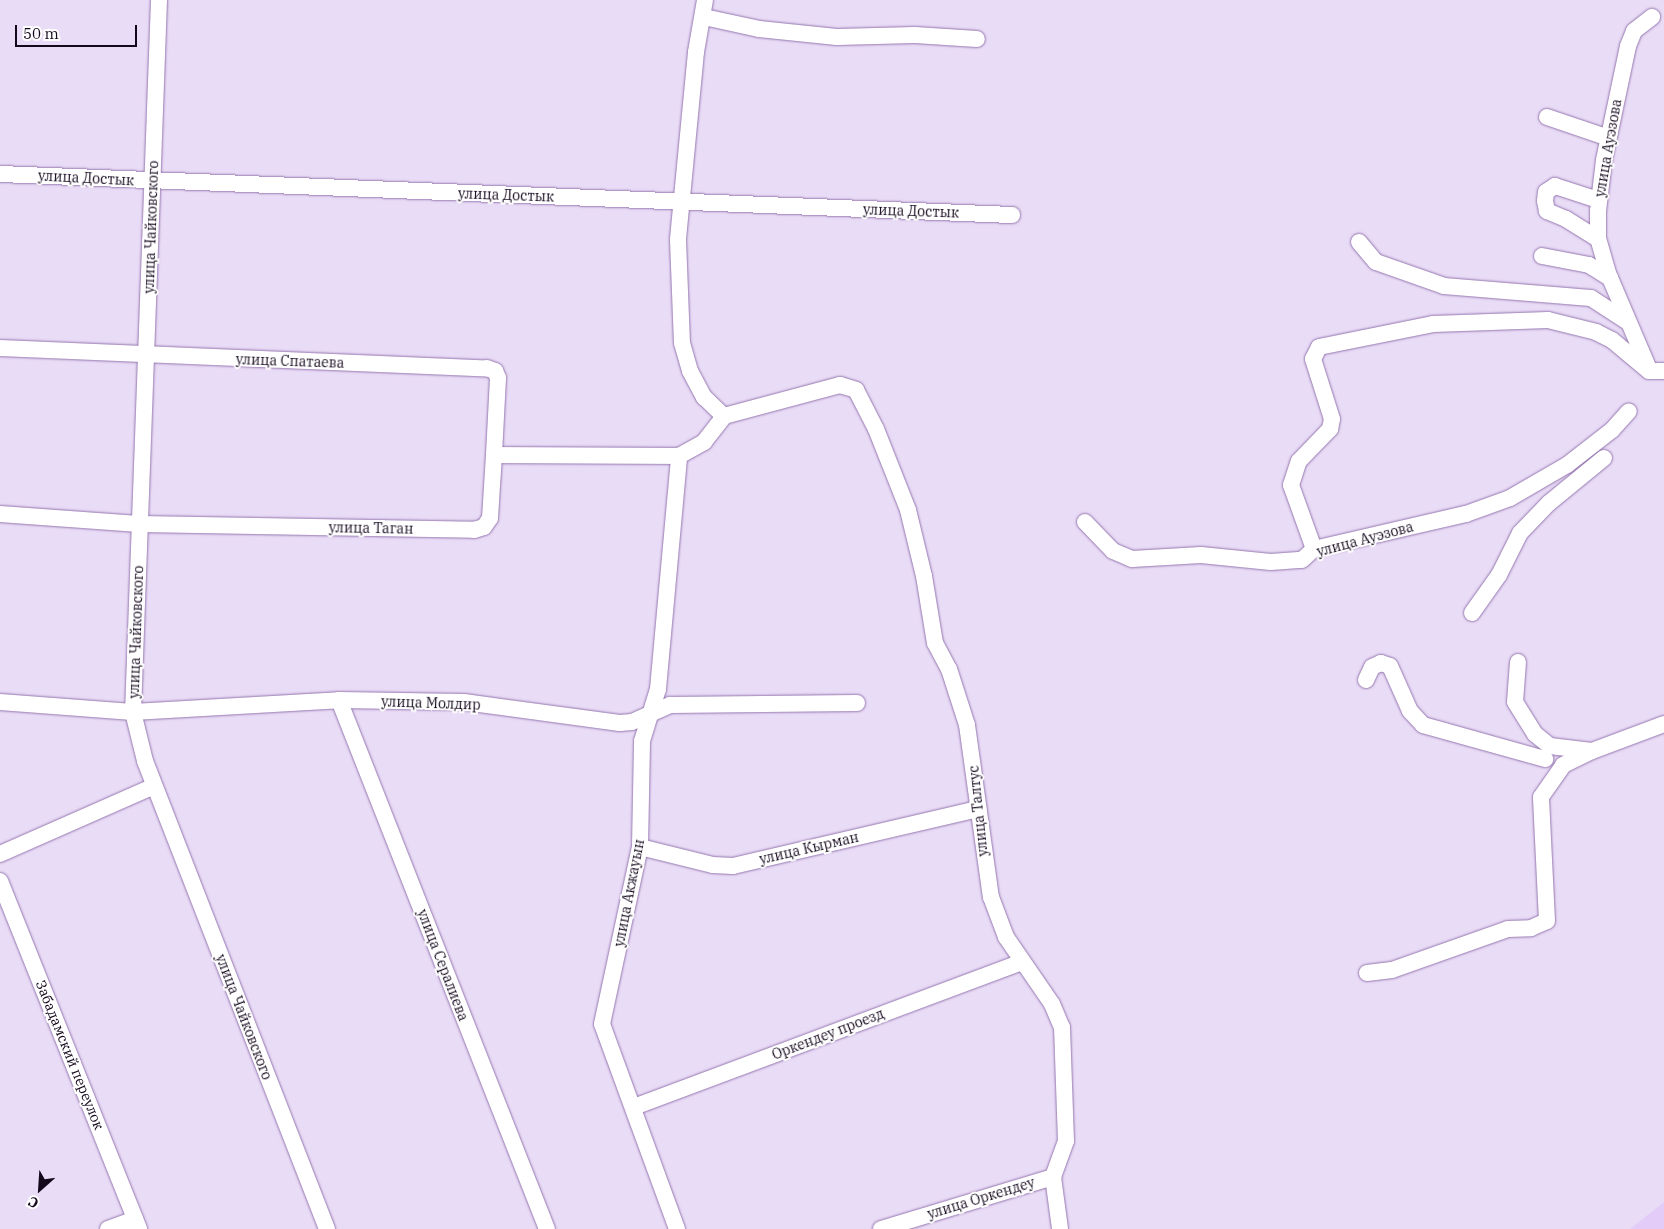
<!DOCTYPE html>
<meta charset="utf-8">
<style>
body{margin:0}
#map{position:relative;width:1664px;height:1229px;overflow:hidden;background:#e9dcf6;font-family:"IBM Plex Serif",serif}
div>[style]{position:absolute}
.built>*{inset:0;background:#e3cdf8}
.roads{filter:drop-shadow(0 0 1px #9576b0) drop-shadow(0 0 1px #9576b0)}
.street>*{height:16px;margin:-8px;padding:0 8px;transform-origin:8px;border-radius:8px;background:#fff}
span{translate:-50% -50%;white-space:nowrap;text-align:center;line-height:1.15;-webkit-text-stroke:4px #fff;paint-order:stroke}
.street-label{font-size:14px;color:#14081d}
.north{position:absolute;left:15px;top:1164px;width:50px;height:50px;-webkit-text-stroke:4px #fff;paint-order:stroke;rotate:206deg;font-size:14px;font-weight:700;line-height:20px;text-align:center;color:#14081d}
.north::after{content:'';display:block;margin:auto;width:18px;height:22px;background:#14081d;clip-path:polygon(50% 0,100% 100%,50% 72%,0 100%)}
.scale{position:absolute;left:15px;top:25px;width:122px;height:22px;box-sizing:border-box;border:2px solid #14081d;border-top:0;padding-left:6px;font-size:15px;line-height:18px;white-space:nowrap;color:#14081d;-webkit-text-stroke:4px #fff;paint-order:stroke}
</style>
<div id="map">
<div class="built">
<i style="clip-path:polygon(1664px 1202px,1664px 1229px,1630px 1229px)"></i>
</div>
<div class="roads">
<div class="street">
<i style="left:159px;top:0;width:712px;rotate:92.09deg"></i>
<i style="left:133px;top:712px;width:50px;rotate:76.2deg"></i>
<i style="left:145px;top:761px;width:502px;rotate:68.75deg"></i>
<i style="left:705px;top:0;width:53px;rotate:99.8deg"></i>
<i style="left:696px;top:52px;width:189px;rotate:95.5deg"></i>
<i style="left:678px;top:240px;width:103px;rotate:87.8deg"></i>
<i style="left:682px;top:343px;width:29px;rotate:74deg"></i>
<i style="left:690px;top:371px;width:30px;rotate:62deg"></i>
<i style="left:704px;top:397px;width:28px;rotate:44deg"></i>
<i style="left:704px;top:17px;width:56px;rotate:12.3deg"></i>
<i style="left:759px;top:29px;width:78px;rotate:5.9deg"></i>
<i style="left:837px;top:37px;width:78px;rotate:-1.5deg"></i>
<i style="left:915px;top:35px;width:62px;rotate:3.7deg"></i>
<i style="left:1547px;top:117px;width:65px;rotate:18.7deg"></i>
<i style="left:0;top:174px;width:1013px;rotate:2.32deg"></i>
<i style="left:1598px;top:239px;width:38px;rotate:-148deg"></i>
<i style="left:1566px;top:219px;width:21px;rotate:-157deg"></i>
<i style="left:1547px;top:211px;width:10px;rotate:-101deg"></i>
<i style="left:1545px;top:201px;width:9px;rotate:-84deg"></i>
<i style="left:1546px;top:192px;width:11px;rotate:-34deg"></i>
<i style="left:1555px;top:186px;width:45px;rotate:18deg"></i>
<i style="left:1359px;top:242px;width:26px;rotate:50deg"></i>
<i style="left:1376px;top:262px;width:72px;rotate:19.4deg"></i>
<i style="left:1444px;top:286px;width:147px;rotate:4.7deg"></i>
<i style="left:1591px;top:298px;width:44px;rotate:33deg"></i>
<i style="left:1542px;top:256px;width:48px;rotate:10.8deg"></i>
<i style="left:1589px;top:265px;width:25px;rotate:32deg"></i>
<i style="left:0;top:348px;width:487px;rotate:2.4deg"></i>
<i style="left:487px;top:368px;width:9px;rotate:21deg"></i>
<i style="left:495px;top:371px;width:8px;rotate:67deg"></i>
<i style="left:498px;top:378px;width:77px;rotate:93deg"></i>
<i style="left:1648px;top:367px;width:102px;rotate:-113.1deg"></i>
<i style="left:1608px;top:273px;width:35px;rotate:-106deg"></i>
<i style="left:1598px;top:239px;width:28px;rotate:-90deg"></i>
<i style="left:1598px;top:211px;width:51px;rotate:-83.3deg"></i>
<i style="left:1604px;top:160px;width:116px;rotate:-78.1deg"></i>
<i style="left:1628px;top:46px;width:16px;rotate:-68deg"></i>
<i style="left:1634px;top:31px;width:23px;rotate:-38deg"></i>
<i style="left:679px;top:456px;width:29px;rotate:-29deg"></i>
<i style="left:704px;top:442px;width:33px;rotate:-52deg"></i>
<i style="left:724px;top:416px;width:120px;rotate:-15deg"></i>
<i style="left:840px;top:385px;width:17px;rotate:17deg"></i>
<i style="left:856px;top:390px;width:44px;rotate:62.9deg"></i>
<i style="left:876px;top:429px;width:87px;rotate:68.4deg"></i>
<i style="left:908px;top:510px;width:68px;rotate:76.4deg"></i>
<i style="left:924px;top:576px;width:68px;rotate:80.7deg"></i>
<i style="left:935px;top:643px;width:30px;rotate:62deg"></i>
<i style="left:949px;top:669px;width:59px;rotate:72.2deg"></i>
<i style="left:967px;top:725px;width:174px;rotate:82.1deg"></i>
<i style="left:991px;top:897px;width:43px;rotate:69.4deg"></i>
<i style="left:1006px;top:937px;width:81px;rotate:55.5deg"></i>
<i style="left:1052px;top:1004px;width:25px;rotate:67deg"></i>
<i style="left:1062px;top:1027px;width:114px;rotate:88deg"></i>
<i style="left:1066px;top:1141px;width:38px;rotate:110deg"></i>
<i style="left:1053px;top:1177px;width:52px;rotate:82.3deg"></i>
<i style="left:0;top:514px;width:139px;rotate:4.1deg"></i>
<i style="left:139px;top:524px;width:335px;rotate:1deg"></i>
<i style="left:474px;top:530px;width:10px;rotate:-17deg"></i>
<i style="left:484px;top:527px;width:11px;rotate:-56deg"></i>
<i style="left:490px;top:518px;width:63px;rotate:-86.4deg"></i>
<i style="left:494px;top:455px;width:185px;rotate:0.3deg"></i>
<i style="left:1085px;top:522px;width:40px;rotate:46deg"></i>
<i style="left:1113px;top:551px;width:21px;rotate:23deg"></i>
<i style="left:1132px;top:559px;width:69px;rotate:-3.3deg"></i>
<i style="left:1201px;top:555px;width:70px;rotate:5.7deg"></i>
<i style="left:1271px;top:562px;width:31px;rotate:-4deg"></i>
<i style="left:1302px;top:560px;width:16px;rotate:-43deg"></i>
<i style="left:1314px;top:549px;width:156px;rotate:-13deg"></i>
<i style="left:1466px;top:514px;width:47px;rotate:-20deg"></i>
<i style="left:1510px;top:498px;width:66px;rotate:-30.1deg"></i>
<i style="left:1567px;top:465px;width:57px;rotate:-37.9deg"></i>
<i style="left:1612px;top:430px;width:25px;rotate:-48deg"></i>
<i style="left:1314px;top:549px;width:68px;rotate:-109.8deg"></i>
<i style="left:1291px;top:485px;width:25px;rotate:-72deg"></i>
<i style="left:1299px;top:461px;width:45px;rotate:-45.9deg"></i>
<i style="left:1330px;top:429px;width:10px;rotate:-79deg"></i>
<i style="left:1332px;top:419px;width:63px;rotate:-107.6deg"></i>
<i style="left:1313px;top:359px;width:13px;rotate:-63deg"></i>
<i style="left:1319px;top:347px;width:116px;rotate:-11.4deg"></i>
<i style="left:1433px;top:324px;width:115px;rotate:-2deg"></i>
<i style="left:1548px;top:320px;width:49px;rotate:14deg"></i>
<i style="left:1596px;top:332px;width:18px;rotate:27deg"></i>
<i style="left:1612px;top:340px;width:48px;rotate:40deg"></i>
<i style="left:1649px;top:371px;width:15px"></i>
<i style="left:1472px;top:613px;width:47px;rotate:-54.6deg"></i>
<i style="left:1499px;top:575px;width:47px;rotate:-63.4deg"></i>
<i style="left:1520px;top:533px;width:42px;rotate:-46deg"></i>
<i style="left:1549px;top:503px;width:71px;rotate:-39.3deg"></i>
<i style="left:1518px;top:662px;width:40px;rotate:94.3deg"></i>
<i style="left:1515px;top:702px;width:38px;rotate:58deg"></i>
<i style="left:1535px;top:734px;width:19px;rotate:39deg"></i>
<i style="left:1550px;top:746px;width:42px;rotate:6.8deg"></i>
<i style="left:1592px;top:751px;width:77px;rotate:-20.6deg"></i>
<i style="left:1366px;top:680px;width:14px;rotate:-65deg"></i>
<i style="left:1372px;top:667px;width:10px;rotate:-24deg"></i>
<i style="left:1381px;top:663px;width:9px;rotate:18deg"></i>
<i style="left:1390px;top:666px;width:49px;rotate:66deg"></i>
<i style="left:1410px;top:711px;width:19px;rotate:47deg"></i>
<i style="left:1423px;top:725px;width:127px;rotate:15.6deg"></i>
<i style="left:339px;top:700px;width:568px;rotate:68.54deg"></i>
<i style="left:0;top:702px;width:133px;rotate:4.3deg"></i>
<i style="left:133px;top:712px;width:206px;rotate:-3.3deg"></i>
<i style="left:339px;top:700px;width:125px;rotate:0.9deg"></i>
<i style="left:464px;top:702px;width:157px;rotate:7.7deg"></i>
<i style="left:620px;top:723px;width:12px;rotate:-5deg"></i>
<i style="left:632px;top:722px;width:42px;rotate:-24.1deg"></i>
<i style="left:670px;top:705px;width:187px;rotate:-0.6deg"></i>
<i style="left:640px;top:847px;width:75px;rotate:13.9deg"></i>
<i style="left:713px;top:865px;width:20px;rotate:3deg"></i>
<i style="left:733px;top:866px;width:252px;rotate:-13.1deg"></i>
<i style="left:0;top:854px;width:168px;rotate:-23.8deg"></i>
<i style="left:0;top:881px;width:375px;rotate:68.2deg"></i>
<i style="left:1367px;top:973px;width:25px;rotate:-7deg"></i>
<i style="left:1392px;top:970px;width:123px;rotate:-19.5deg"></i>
<i style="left:1508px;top:929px;width:23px;rotate:-2deg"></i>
<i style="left:1531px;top:928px;width:17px;rotate:-24deg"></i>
<i style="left:1547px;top:921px;width:124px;rotate:-92.8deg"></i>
<i style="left:1541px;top:797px;width:39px;rotate:-55deg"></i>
<i style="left:1563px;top:765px;width:32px;rotate:-26deg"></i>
<i style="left:634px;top:1107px;width:414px;rotate:-20.5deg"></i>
<i style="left:108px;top:1229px;width:29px;rotate:-20deg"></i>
<i style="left:677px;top:1229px;width:218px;rotate:-110.1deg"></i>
<i style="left:602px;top:1024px;width:181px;rotate:-77.9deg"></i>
<i style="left:640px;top:847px;width:106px;rotate:-88.9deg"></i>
<i style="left:642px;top:741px;width:54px;rotate:-72.9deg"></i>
<i style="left:658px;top:689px;width:234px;rotate:-84.8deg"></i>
<i style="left:881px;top:1229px;width:180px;rotate:-16.8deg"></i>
</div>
</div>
<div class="street-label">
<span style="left:1608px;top:148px;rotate:-80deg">улица Ауэзова</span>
<span style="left:86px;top:178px;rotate:3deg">улица Достык</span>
<span style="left:506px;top:195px;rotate:2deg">улица Достык</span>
<span style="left:911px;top:211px;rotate:2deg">улица Достык</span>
<span style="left:151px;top:227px;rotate:-88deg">улица Чайковского</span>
<span style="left:290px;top:361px;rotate:2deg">улица Спатаева</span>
<span style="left:371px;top:528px;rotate:1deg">улица Таган</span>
<span style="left:1365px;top:539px;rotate:-15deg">улица Ауэзова</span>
<span style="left:136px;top:632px;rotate:-88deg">улица Чайковского</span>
<span style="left:431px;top:703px;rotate:2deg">улица Молдир</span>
<span style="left:978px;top:811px;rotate:-96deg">улица Талтус</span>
<span style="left:809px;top:848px;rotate:-13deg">улица Кырман</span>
<span style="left:629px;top:893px;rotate:-79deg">улица Акжауын</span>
<span style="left:443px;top:965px;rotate:69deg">улица Сералиева</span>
<span style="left:244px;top:1017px;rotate:69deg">улица Чайковского</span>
<span style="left:828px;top:1034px;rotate:-21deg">Оркендеу проезд</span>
<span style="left:70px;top:1055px;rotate:68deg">Забадамский переулок</span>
<span style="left:981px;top:1198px;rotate:-17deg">улица Оркендеу</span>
</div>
<div class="north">С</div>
<div class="scale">50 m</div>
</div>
